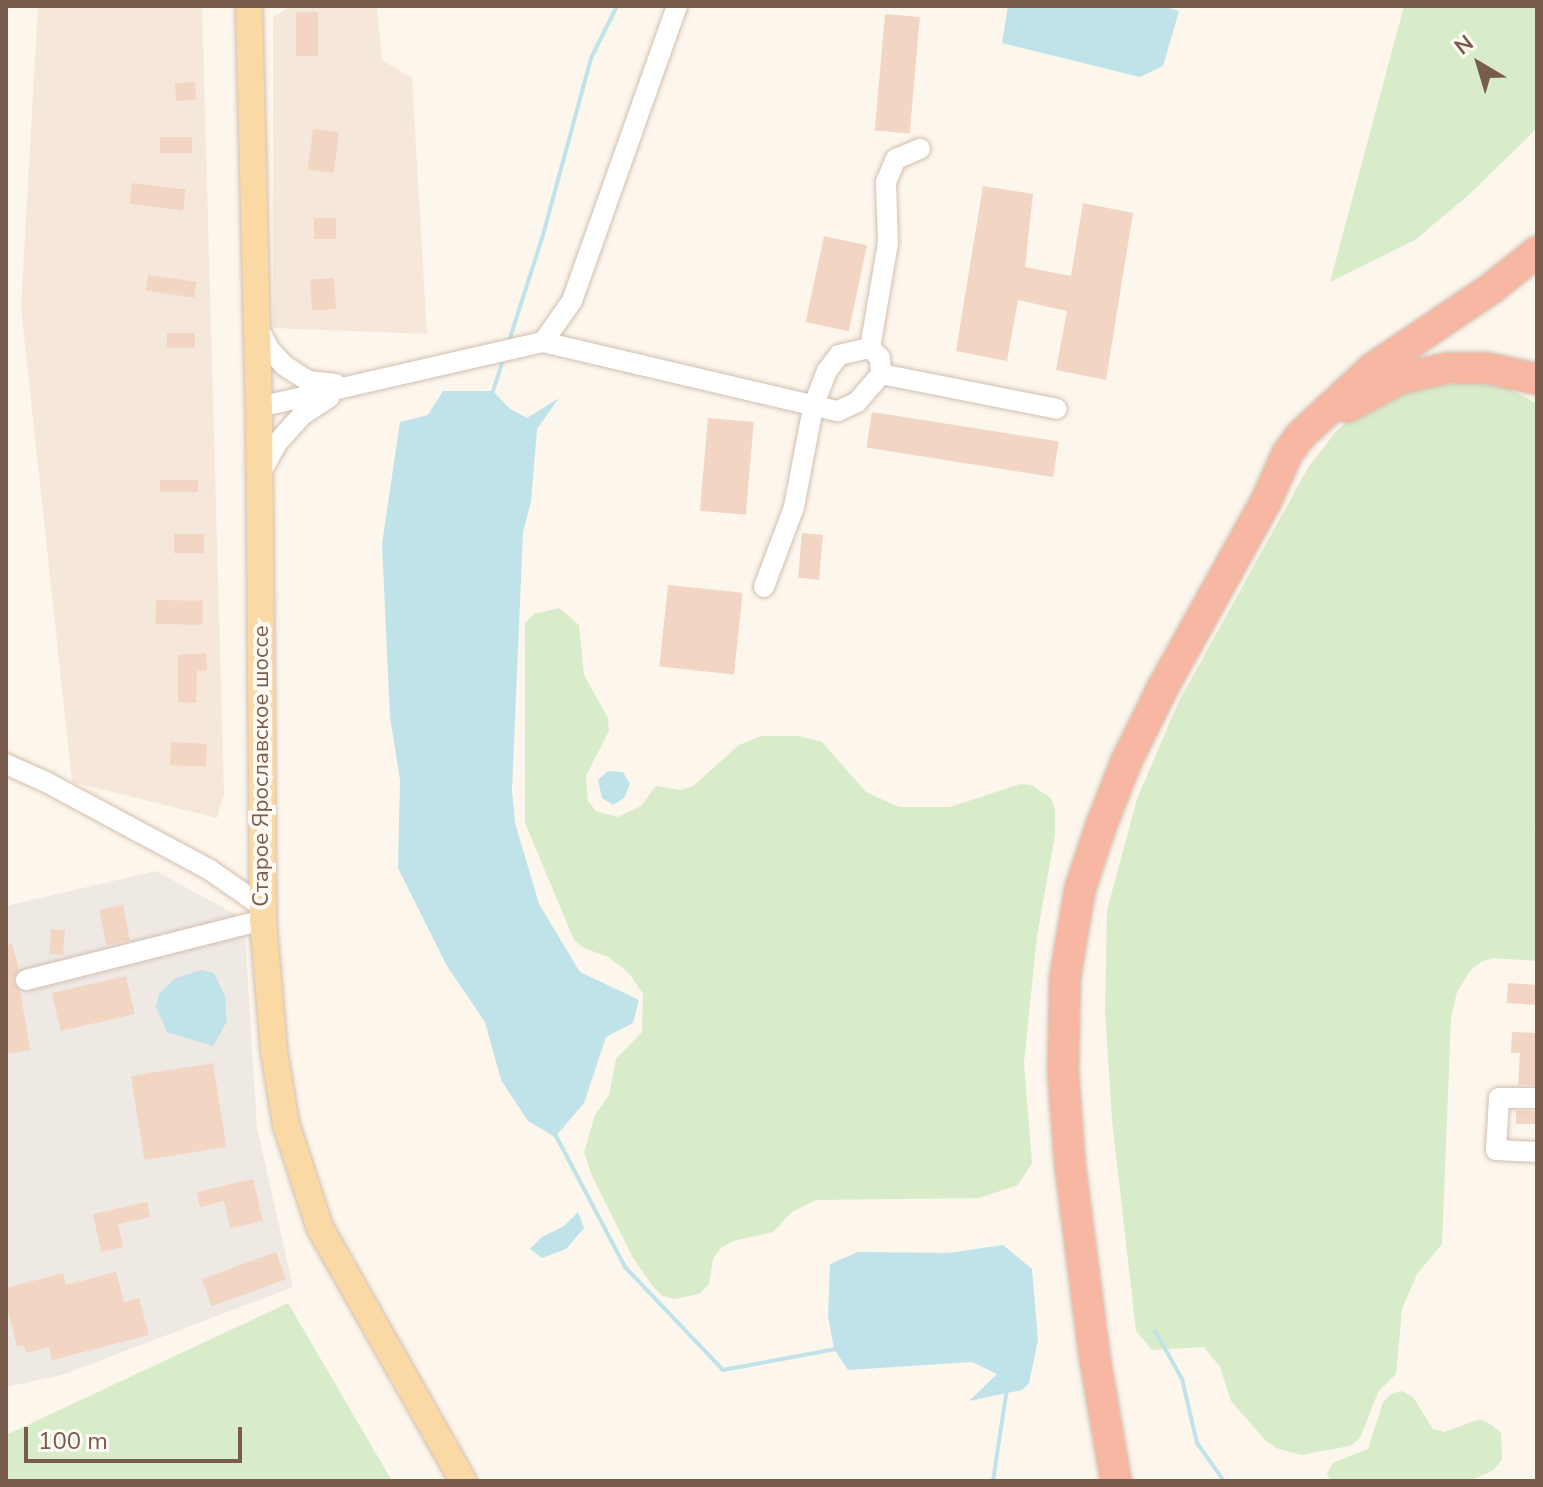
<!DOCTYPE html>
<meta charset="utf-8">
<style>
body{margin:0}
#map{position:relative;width:1543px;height:1487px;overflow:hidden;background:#fdf6ec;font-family:"Nunito Sans",sans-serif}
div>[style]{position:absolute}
.residential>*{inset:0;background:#f5e8da}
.industrial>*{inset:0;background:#efe9e4}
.green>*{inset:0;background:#d8ecc9}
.water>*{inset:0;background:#bfe3e8}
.stream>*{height:4px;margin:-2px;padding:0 2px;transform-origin:2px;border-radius:2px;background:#bfe3e8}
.building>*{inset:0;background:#f3d5c3;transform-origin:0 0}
.roads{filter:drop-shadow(0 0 2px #d1beb0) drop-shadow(0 0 2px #d1beb0)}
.minor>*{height:20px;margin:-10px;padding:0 10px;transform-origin:10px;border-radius:10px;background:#fff}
.major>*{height:26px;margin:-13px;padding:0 13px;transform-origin:13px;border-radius:13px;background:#fbd9a5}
.highway>*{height:30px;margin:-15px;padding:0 15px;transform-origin:15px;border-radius:15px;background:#f7b7a3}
span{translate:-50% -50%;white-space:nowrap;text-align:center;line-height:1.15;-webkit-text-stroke:8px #fffaf3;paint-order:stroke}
.street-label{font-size:22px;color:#7a5c4d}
.frame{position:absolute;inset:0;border:8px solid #7a5c4d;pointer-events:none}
.north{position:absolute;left:1439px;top:24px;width:80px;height:80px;-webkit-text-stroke:6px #fffaf3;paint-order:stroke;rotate:322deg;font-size:22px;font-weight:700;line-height:32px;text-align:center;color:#7a5c4d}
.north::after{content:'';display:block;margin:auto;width:28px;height:36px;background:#7a5c4d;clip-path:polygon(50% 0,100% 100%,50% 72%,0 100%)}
.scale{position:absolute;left:24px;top:1427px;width:218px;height:36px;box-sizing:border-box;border:4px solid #7a5c4d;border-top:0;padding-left:10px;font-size:24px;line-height:28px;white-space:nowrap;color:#7a5c4d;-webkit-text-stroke:6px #fffaf3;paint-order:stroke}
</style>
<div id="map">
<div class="residential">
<i style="clip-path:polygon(38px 6px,202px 6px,224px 794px,217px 818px,72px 782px,21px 307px)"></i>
<i style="clip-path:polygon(309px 6px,377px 6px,382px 60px,412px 78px,427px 334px,273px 328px,273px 17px,288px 8px)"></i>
</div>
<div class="industrial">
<i style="clip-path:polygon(156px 871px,244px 919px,257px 1128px,293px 1287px,62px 1375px,6px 1387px,6px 906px)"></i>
</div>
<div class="green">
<i style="clip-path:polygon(1404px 6px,1537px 6px,1537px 128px,1472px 192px,1415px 240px,1330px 282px)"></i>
<i style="clip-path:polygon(1473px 382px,1508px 388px,1537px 404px,1537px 816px,1534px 830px,1537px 834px,1537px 961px,1493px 958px,1481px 962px,1470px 971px,1457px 992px,1451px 1018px,1442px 1244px,1417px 1274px,1402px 1309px,1396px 1374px,1378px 1392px,1360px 1438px,1350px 1446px,1301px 1455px,1276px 1448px,1265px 1440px,1231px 1401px,1220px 1367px,1204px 1347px,1152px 1350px,1136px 1331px,1112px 1120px,1105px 1011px,1107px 910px,1137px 799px,1178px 703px,1309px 466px,1338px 429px,1379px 400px,1416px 387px)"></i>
<i style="clip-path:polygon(559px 608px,579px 625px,584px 675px,608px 718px,609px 731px,586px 776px,588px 801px,596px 811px,618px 817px,641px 806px,656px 786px,681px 790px,693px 786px,739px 745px,761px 736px,799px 736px,822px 742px,866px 792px,899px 807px,950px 807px,1020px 784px,1031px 785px,1051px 798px,1055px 810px,1055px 835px,1037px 936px,1024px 1063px,1032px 1163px,1018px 1185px,979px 1198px,816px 1200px,792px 1212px,773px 1232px,733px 1241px,721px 1248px,713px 1259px,709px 1284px,699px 1294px,674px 1299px,661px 1295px,652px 1285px,633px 1258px,592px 1176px,584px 1152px,595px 1115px,609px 1095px,616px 1059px,642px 1032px,643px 994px,628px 972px,608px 957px,584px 948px,574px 940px,525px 823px,525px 623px,534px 614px)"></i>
<i style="clip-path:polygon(288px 1303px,392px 1481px,6px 1481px,6px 1435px)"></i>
<i style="clip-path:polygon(1402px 1391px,1413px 1397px,1433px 1429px,1444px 1432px,1480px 1419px,1492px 1425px,1501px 1433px,1502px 1459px,1494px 1470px,1469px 1481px,1330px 1481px,1327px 1473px,1333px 1463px,1368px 1449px,1383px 1402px,1391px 1394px)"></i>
</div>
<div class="water">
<i style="clip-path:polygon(1008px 6px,1162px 6px,1179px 11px,1163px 66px,1140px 77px,1002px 43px)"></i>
<i style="clip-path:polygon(443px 391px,493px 391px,510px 409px,527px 418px,559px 398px,537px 429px,531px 502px,523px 532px,512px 790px,515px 823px,539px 904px,580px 972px,639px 1000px,633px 1023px,606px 1037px,584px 1103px,555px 1137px,528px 1121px,501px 1080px,485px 1022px,447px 966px,398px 868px,400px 780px,390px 717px,382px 544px,400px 422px,428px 415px)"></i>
<i style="clip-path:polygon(608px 771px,623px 772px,630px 784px,624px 798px,613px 805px,602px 798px,598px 780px)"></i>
<i style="clip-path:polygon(201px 970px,214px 973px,225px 996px,227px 1021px,213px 1046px,167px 1032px,156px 1007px,159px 994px,176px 978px)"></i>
<i style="clip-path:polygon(578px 1212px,584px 1228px,566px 1249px,542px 1258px,530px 1249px,542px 1237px,564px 1226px)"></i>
<i style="clip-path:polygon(1003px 1245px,1032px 1269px,1038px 1340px,1029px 1383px,1022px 1390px,969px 1401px,997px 1374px,972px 1362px,848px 1370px,834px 1349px,828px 1316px,830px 1264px,858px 1252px,948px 1253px)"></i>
</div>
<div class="stream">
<i style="left:509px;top:341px;width:111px;rotate:-72.2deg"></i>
<i style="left:543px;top:235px;width:183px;rotate:-74.8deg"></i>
<i style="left:591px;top:58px;width:58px;rotate:-63.4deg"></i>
<i style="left:492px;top:394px;width:39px;rotate:-72deg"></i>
<i style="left:555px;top:1134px;width:150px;rotate:62.2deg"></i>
<i style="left:625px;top:1267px;width:142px;rotate:46.4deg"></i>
<i style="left:723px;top:1370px;width:115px;rotate:-10.5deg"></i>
<i style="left:1155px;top:1331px;width:55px;rotate:60.6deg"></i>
<i style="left:1182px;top:1379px;width:66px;rotate:76.8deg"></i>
<i style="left:1197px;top:1443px;width:47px;rotate:54.6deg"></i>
<i style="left:993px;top:1481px;width:94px;rotate:-81.4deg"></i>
</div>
<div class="building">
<i style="left:318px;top:12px;width:44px;height:22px;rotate:90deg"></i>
<i style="left:885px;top:14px;width:35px;height:117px;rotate:5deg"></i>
<i style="left:195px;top:82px;width:18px;height:20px;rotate:87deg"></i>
<i style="left:313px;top:129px;width:26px;height:41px;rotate:7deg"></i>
<i style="left:192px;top:137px;width:16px;height:32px;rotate:90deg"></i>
<i style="left:132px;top:183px;width:54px;height:21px;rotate:7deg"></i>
<i style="clip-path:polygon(983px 186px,1033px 194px,1025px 267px,1071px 276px,1083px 203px,1133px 213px,1106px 380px,1056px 370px,1067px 311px,1018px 300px,1007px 361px,956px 351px)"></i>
<i style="left:314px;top:218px;width:22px;height:21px"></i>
<i style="left:824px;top:236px;width:44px;height:88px;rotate:12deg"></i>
<i style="left:148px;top:275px;width:49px;height:16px;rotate:8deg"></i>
<i style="left:334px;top:278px;width:31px;height:24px;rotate:86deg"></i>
<i style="left:167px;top:333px;width:28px;height:15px"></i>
<i style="left:872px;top:412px;width:189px;height:36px;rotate:9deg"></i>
<i style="left:708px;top:418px;width:46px;height:93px;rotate:5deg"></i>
<i style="left:198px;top:480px;width:12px;height:38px;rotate:90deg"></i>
<i style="left:802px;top:533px;width:21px;height:45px;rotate:5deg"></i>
<i style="left:204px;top:534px;width:19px;height:30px;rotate:90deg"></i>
<i style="left:668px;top:585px;width:75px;height:82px;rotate:6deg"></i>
<i style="left:156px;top:600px;width:47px;height:24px;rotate:1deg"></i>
<i style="clip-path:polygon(206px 653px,207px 670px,197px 671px,196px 703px,178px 702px,178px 655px)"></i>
<i style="left:171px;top:742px;width:36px;height:23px;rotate:3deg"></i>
<i style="left:123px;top:905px;width:36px;height:24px;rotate:79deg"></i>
<i style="left:51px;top:929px;width:14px;height:25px;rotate:4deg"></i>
<i style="clip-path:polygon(12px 944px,19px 969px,13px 982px,20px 991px,30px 1050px,6px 1054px,6px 945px)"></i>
<i style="left:126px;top:976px;width:39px;height:76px;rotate:77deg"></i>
<i style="left:1508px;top:983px;width:28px;height:20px;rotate:4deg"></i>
<i style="clip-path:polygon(1512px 1032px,1537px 1033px,1537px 1085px,1518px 1085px,1520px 1053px,1511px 1053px)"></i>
<i style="left:213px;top:1063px;width:85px;height:83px;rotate:81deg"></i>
<i style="left:1516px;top:1111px;width:21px;height:13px"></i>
<i style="clip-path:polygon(253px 1179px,263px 1221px,230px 1228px,224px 1201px,200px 1207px,197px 1192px)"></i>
<i style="clip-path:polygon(147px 1202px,150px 1217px,118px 1224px,123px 1247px,101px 1252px,93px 1214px)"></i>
<i style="left:276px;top:1252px;width:29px;height:79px;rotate:70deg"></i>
<i style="clip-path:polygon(116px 1272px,124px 1302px,139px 1298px,149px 1335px,52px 1360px,49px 1347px,26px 1353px,24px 1345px,17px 1347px,6px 1303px,6px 1288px,63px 1273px,66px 1285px)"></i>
</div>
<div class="roads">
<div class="minor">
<i style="left:257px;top:326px;width:27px;rotate:62deg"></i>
<i style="left:270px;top:350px;width:22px;rotate:47deg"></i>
<i style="left:285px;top:366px;width:27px;rotate:33deg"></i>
<i style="left:308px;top:381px;width:28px;rotate:6deg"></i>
<i style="left:543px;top:342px;width:50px;rotate:-54.7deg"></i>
<i style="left:572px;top:301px;width:313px;rotate:-70.4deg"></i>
<i style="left:870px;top:348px;width:107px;rotate:-80.3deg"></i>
<i style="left:888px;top:243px;width:61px;rotate:-91.9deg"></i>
<i style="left:886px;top:182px;width:25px;rotate:-67deg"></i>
<i style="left:896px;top:159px;width:26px;rotate:-23deg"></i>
<i style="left:259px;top:407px;width:291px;rotate:-12.9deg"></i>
<i style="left:543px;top:342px;width:303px;rotate:13.2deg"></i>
<i style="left:838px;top:411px;width:21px;rotate:-25deg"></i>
<i style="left:857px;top:402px;width:37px;rotate:-49deg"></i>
<i style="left:881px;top:374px;width:179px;rotate:11.2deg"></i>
<i style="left:260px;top:474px;width:35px;rotate:-61deg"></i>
<i style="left:277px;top:443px;width:38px;rotate:-48deg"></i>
<i style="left:302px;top:415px;width:33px;rotate:-33deg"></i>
<i style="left:764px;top:587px;width:85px;rotate:-69.4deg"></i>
<i style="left:794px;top:507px;width:102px;rotate:-79.2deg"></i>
<i style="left:813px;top:407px;width:39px;rotate:-69deg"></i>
<i style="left:827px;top:371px;width:20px;rotate:-53deg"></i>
<i style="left:839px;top:355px;width:32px;rotate:-13deg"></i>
<i style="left:870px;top:348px;width:14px;rotate:45deg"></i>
<i style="left:880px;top:358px;width:16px;rotate:86deg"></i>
<i style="left:6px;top:764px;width:44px;rotate:24.2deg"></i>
<i style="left:46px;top:782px;width:186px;rotate:28.2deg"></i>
<i style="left:210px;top:870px;width:65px;rotate:34.9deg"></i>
<i style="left:26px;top:980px;width:244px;rotate:-14.2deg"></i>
<i style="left:1537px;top:1098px;width:38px;rotate:180deg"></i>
<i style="left:1499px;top:1098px;width:52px;rotate:93.3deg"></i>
<i style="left:1496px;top:1150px;width:41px;rotate:2.8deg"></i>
</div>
<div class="major">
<i style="left:249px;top:6px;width:401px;rotate:88.6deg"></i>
<i style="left:259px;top:407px;width:513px;rotate:89.55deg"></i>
<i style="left:263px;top:920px;width:131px;rotate:85.2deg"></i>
<i style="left:274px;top:1051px;width:74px;rotate:80.7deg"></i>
<i style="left:286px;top:1124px;width:109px;rotate:71.9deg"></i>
<i style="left:320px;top:1228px;width:291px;rotate:60.5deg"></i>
</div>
<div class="highway">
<i style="left:1347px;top:407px;width:62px;rotate:-27.8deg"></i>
<i style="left:1402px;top:378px;width:46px;rotate:-12.5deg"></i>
<i style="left:1447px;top:368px;width:39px"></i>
<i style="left:1486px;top:368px;width:52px;rotate:12.2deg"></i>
<i style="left:1116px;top:1481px;width:123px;rotate:-99.8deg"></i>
<i style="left:1095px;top:1360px;width:197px;rotate:-97.3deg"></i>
<i style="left:1070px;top:1165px;width:93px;rotate:-94.3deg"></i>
<i style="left:1063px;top:1072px;width:94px;rotate:-88.8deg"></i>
<i style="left:1065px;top:978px;width:43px;rotate:-80.5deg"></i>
<i style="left:1072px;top:936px;width:48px;rotate:-80.3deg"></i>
<i style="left:1080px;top:889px;width:66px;rotate:-71.6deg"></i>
<i style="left:1101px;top:826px;width:69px;rotate:-68.7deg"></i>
<i style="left:1126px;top:762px;width:84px;rotate:-63.7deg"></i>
<i style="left:1163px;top:687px;width:215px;rotate:-61deg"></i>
<i style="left:1267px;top:499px;width:49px;rotate:-66deg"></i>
<i style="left:1287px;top:454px;width:22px;rotate:-54deg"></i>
<i style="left:1300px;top:436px;width:98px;rotate:-42.9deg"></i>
<i style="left:1372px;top:369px;width:145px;rotate:-34deg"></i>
<i style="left:1492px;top:288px;width:58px;rotate:-38.7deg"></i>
</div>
</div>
<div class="street-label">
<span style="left:262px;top:766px;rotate:-90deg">Старое Ярославское шоссе</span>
</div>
<div class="frame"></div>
<div class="north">N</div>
<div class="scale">100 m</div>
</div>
